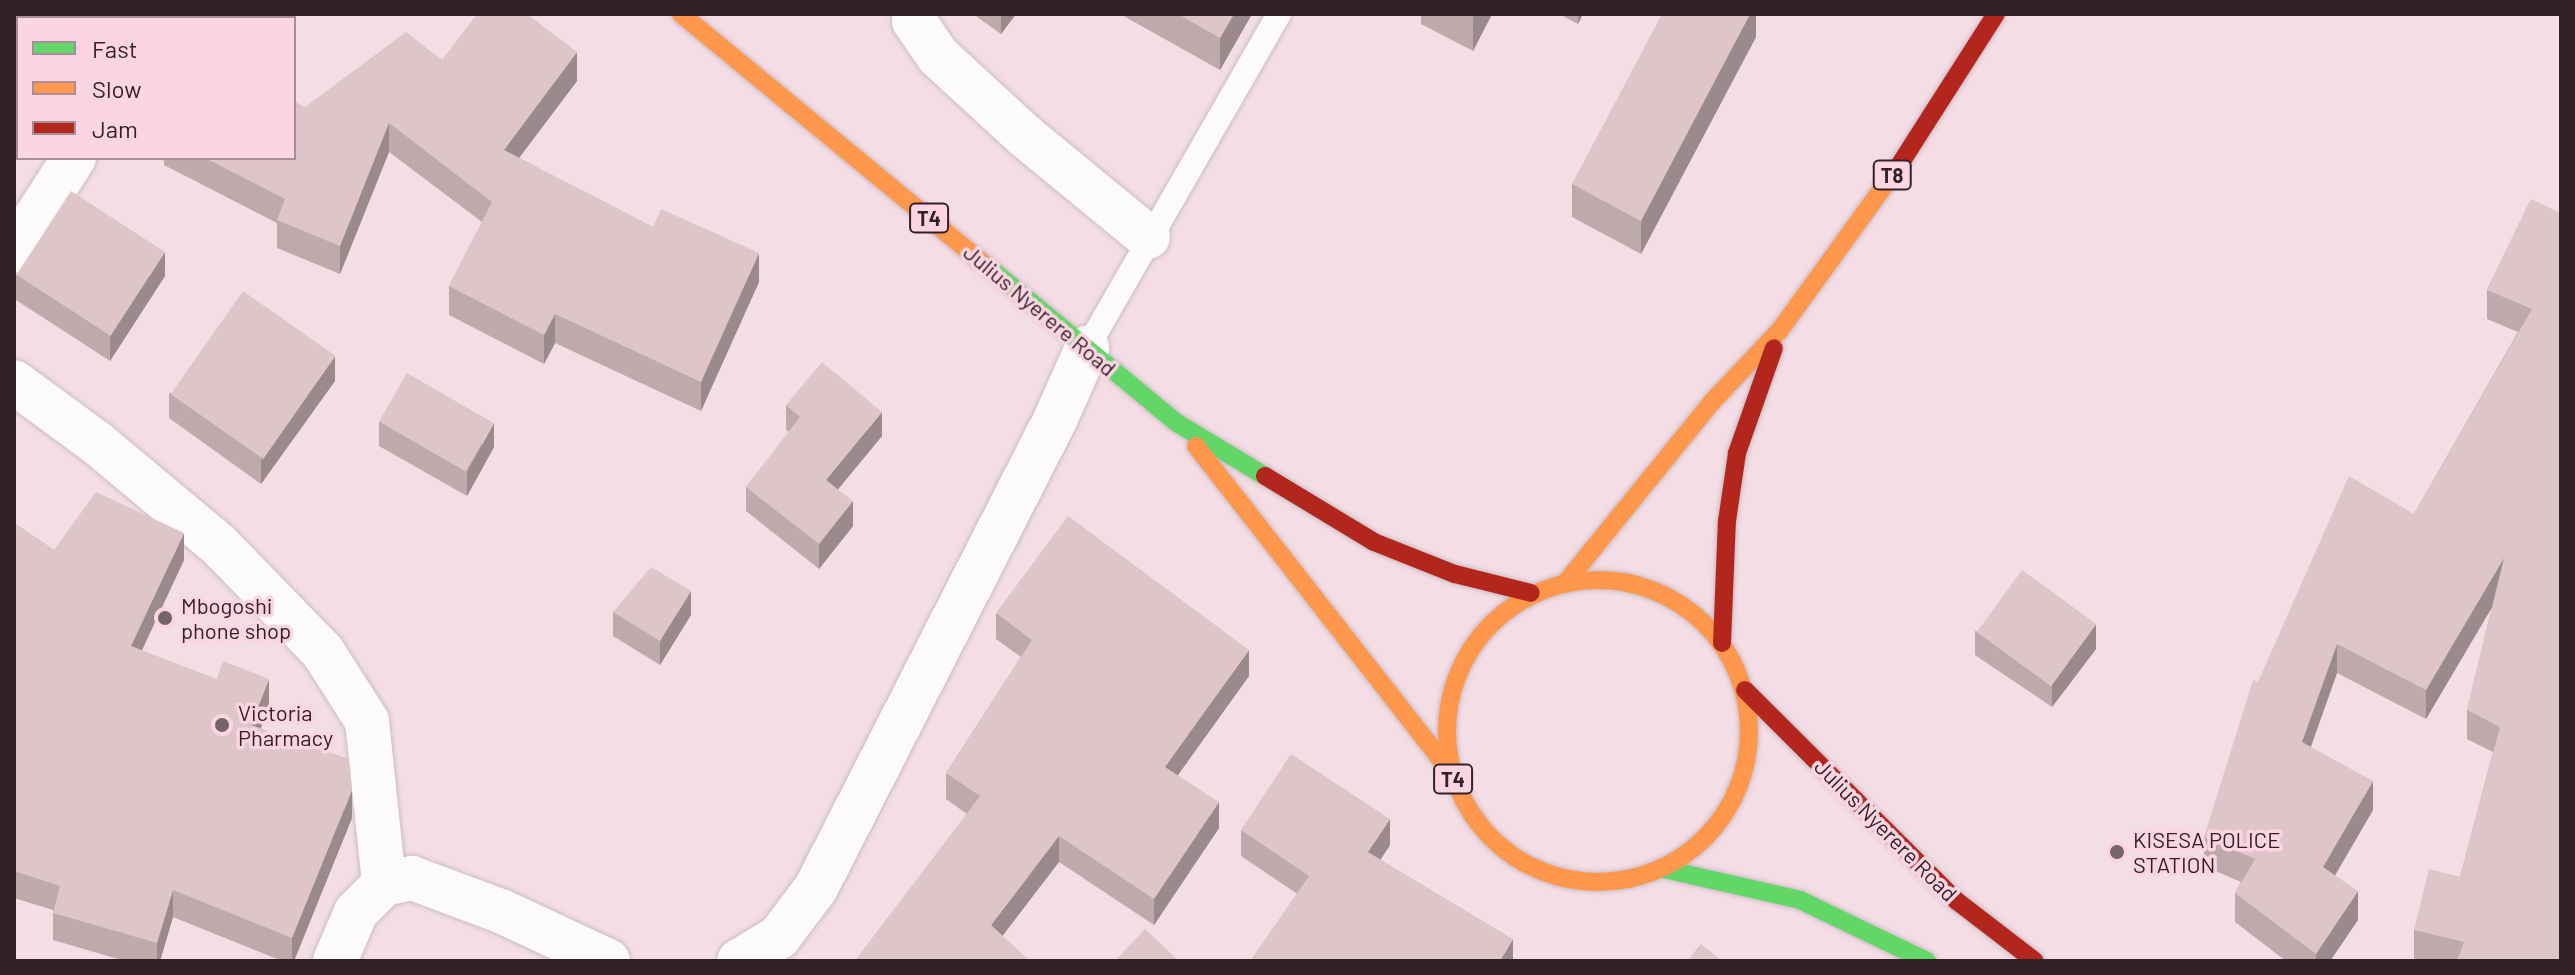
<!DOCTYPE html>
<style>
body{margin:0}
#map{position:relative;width:2575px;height:975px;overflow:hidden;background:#f4dee6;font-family:Barlow,sans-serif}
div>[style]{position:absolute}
.roads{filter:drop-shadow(0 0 2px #ccbbc2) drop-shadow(0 0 2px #ccbbc2)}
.lane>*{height:24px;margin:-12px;padding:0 12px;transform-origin:12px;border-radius:12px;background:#fdfafb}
.street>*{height:44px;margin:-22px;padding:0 22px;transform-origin:22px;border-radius:22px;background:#fdfafb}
.fast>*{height:18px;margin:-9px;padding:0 9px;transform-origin:9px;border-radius:9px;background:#63d668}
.slow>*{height:18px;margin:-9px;padding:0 9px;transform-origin:9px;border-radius:9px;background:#ff974d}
.slow>.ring{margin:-9px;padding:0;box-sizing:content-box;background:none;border:18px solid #ff974d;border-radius:50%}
.jam>*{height:18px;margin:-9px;padding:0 9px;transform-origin:9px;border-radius:9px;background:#b3261e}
.wall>*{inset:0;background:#bea9ad}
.shaded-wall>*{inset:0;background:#9b8a8d}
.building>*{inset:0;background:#ddc5c9;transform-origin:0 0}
.dots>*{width:22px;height:22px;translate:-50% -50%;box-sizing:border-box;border:4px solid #fdd5e2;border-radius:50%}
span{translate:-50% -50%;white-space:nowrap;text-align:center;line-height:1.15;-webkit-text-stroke:7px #fdd5e2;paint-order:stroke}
.shield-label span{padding:2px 6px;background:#fdd5e2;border:2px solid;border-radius:6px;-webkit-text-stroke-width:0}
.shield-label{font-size:20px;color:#302227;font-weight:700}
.street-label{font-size:22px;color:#302227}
.poi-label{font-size:22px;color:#302227}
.left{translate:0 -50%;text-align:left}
.frame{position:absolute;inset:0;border:16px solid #302227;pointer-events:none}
.legend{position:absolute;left:16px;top:16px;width:280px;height:144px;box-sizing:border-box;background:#fdd5e2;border:2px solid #ab8d97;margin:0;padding:10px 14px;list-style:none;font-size:24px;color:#302227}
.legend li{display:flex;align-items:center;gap:16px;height:40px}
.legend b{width:40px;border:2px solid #ab8d97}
</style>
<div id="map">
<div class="roads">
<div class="lane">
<i style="left:1087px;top:348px;width:385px;rotate:-60.1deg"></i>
</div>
<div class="street">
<i style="left:915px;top:14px;width:7px;rotate:98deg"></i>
<i style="left:914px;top:21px;width:42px;rotate:55.6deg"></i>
<i style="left:938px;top:56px;width:118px;rotate:42.6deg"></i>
<i style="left:1025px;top:136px;width:159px;rotate:39.4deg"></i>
<i style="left:175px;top:18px;width:5px;rotate:-53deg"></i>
<i style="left:14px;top:251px;width:111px;rotate:-57.2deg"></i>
<i style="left:14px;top:382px;width:103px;rotate:36.3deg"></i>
<i style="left:97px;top:443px;width:158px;rotate:39.9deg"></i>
<i style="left:218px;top:544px;width:151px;rotate:45.8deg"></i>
<i style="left:323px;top:652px;width:82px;rotate:57.5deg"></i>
<i style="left:367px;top:721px;width:164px;rotate:84deg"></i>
<i style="left:335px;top:961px;width:53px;rotate:-66.8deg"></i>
<i style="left:356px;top:912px;width:40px;rotate:-45deg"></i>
<i style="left:384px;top:884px;width:29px;rotate:-12deg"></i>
<i style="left:412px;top:878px;width:97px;rotate:20.5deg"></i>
<i style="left:503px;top:912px;width:116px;rotate:25deg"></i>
<i style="left:739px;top:961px;width:47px;rotate:-31deg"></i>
<i style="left:779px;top:937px;width:61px;rotate:-52.9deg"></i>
<i style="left:816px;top:888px;width:525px;rotate:-62.95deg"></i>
<i style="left:1055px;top:420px;width:79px;rotate:-66deg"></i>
</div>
<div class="fast">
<i style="left:986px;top:265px;width:248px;rotate:39.6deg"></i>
<i style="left:1177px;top:423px;width:103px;rotate:31.1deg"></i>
<i style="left:1664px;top:869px;width:139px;rotate:12.8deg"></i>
<i style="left:1800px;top:900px;width:141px;rotate:25.7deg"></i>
</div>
<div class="slow">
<i style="left:681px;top:14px;width:395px;rotate:39.5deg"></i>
<i style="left:1196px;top:446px;width:411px;rotate:52deg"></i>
<i class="ring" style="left:1447px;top:580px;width:284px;height:284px"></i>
<i style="left:1567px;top:581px;width:232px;rotate:-51deg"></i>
<i style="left:1713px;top:401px;width:98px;rotate:-46.7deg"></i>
<i style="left:1780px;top:330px;width:205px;rotate:-54.1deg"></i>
</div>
<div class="jam">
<i style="left:1900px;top:164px;width:178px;rotate:-57.4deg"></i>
<i style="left:1265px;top:476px;width:127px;rotate:31.2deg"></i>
<i style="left:1374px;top:542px;width:87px;rotate:21.6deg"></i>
<i style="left:1455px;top:574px;width:78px;rotate:14deg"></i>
<i style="left:1722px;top:643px;width:122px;rotate:-87.7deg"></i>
<i style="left:1727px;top:521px;width:69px;rotate:-81.6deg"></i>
<i style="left:1737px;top:453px;width:111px;rotate:-70.6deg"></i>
<i style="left:1745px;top:690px;width:299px;rotate:44.9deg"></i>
<i style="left:1957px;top:901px;width:98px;rotate:37.6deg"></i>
</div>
</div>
<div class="wall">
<i style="clip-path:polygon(973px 14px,1016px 14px,1001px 34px)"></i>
<i style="clip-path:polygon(1120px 14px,1252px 14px,1220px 70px)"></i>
<i style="clip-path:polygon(1421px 14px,1492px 14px,1473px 51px,1421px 24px)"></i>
<i style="clip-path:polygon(1559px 14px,1583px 14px,1578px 24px)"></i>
<i style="clip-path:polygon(1756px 14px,1756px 37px,1641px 254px,1572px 217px,1572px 184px)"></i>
<i style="clip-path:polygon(442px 60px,577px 81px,519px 158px,759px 282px,701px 411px,555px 343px,544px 364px,449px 315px,449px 286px,482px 222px,389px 152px,340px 274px,277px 248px,277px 223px,164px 165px,164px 158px,294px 158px,305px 107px)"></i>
<i style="clip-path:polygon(2531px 199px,2561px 961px,2423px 961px,2414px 959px,2414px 930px,2460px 877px,2493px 752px,2467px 739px,2467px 710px,2492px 607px,2426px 719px,2337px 673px,2311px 747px,2373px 810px,2335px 875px,2358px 920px,2330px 961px,2286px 961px,2235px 922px,2235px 893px,2241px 882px,2204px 866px,2204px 837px,2414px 514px,2518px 332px,2487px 319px,2487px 290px)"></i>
<i style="clip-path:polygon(16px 275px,165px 276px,110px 361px,16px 300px)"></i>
<i style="clip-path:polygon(335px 381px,261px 484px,169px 418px,169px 393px)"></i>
<i style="clip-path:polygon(786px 405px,882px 436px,838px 489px,853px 526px,819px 569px,746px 511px,746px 487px,789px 432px,786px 430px)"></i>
<i style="clip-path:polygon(379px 421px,494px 447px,467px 496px,379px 446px)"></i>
<i style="clip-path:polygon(14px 523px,54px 550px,184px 560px,141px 651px,269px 707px,261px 728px,352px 818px,294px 961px,282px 961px,173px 917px,160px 961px,125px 961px,53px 940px,53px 910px,14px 898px)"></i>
<i style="clip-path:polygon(613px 612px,691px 615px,660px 665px,613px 636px)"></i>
<i style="clip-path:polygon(996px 613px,1249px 676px,1178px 775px,1219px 828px,1154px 925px,1059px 862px,855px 961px,967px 814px,946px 799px,946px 773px,1021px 657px,996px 639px)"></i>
<i style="clip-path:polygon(1975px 631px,2096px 649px,2052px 707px,1975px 655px)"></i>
<i style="clip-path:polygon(1241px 830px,1390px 845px,1380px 860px,1513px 961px,1296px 893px,1241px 856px)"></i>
</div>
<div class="shaded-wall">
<i style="clip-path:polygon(1001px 14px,1016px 14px,1001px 34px)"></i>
<i style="clip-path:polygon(1234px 14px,1252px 14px,1220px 70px,1220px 38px)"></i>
<i style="clip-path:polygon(1475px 14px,1492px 14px,1473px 51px,1473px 18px)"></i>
<i style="clip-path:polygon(1578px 14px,1583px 14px,1578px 24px)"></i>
<i style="clip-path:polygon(1750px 14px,1756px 14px,1756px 37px,1641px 254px,1641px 221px)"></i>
<i style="clip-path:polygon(577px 52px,577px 81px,504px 178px,504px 150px)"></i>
<i style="clip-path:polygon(18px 80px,18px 111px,14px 118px,14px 87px)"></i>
<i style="clip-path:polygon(389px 123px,389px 152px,340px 274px,340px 246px)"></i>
<i style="clip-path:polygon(165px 252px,165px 276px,110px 361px,110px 337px)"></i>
<i style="clip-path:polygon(759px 253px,759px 282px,701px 411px,701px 382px)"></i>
<i style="clip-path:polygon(555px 314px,555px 343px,544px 364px,544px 335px)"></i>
<i style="clip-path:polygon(335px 356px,335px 381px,261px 484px,261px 460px)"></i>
<i style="clip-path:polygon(882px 412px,882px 436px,826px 504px,826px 480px)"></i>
<i style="clip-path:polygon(494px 423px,494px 447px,467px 496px,467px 472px)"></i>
<i style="clip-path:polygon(853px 501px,853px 526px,819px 569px,819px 544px)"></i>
<i style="clip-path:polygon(184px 533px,184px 560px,131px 674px,131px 646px)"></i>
<i style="clip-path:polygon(2504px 558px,2504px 587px,2426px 719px,2426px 690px)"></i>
<i style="clip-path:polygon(691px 591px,691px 615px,660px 665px,660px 641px)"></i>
<i style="clip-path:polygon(2096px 624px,2096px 649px,2052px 707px,2052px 683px)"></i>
<i style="clip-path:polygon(2337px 644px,2337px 673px,2302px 771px,2302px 742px)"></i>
<i style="clip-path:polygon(1249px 650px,1249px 676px,1165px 793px,1165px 767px)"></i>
<i style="clip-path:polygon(269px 679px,269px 707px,251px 752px,251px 725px)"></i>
<i style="clip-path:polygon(2373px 781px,2373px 810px,2323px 896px,2323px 867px)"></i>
<i style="clip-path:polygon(352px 790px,352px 818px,294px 961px,292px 961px,292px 938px)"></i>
<i style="clip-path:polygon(1219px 802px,1219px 828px,1154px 925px,1154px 899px)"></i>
<i style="clip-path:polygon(1390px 819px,1390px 845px,1368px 879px,1368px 852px)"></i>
<i style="clip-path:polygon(1059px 836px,1059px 862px,991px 951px,991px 925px)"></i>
<i style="clip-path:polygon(173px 890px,173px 917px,160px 961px,157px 961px,157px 943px)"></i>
<i style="clip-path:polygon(2358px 891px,2358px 920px,2330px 961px,2316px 961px,2316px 954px)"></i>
<i style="clip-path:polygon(1513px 939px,1513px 961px,1500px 961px)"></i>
</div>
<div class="building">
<i style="clip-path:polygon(14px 14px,61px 14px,67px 18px,18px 18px,18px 80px,14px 87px)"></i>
<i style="clip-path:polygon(477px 14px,527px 14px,577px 52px,504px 150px,653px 227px,661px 209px,759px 253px,701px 382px,555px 314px,544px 335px,449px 286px,492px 202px,389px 123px,340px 246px,277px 220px,285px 199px,205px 158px,294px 158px,294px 101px,305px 107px,406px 32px,442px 60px)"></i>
<i style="clip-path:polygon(1178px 14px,1234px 14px,1220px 38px)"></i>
<i style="clip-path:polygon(1662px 14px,1750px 14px,1641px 221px,1572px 184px)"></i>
<i style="left:71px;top:191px;width:112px;height:100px;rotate:33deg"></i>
<i style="clip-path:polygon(2531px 199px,2561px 213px,2561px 961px,2457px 961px,2464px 942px,2414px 930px,2429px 869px,2460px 877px,2500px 727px,2467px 710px,2504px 558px,2426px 690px,2337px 644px,2302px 742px,2373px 781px,2323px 867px,2358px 891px,2316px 954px,2235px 893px,2255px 859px,2204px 837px,2253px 680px,2258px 682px,2349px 476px,2414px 514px,2532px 309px,2487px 290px)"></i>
<i style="left:243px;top:291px;width:113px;height:126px;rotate:35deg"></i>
<i style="clip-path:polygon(822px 362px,882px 412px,826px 480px,853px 501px,819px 544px,746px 487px,800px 417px,786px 405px)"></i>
<i style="left:407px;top:373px;width:100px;height:56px;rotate:30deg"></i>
<i style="clip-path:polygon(96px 492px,184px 533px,131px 646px,217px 679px,223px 661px,269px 679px,251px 725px,349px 759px,352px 790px,292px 938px,173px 890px,157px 943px,53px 913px,60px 886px,14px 871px,14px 523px,54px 550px)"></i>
<i style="clip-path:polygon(1068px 516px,1249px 650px,1165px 767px,1219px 802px,1154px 899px,1059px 836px,991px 925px,1030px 961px,855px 961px,980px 796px,946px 773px,1032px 640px,996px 613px)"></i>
<i style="clip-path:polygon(651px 567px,691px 591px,660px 641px,613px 612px)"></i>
<i style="left:2022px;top:570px;width:92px;height:77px;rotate:36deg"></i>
<i style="clip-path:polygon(1291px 754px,1390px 819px,1368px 852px,1513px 939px,1500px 961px,1250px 961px,1309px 876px,1241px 830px)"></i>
<i style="clip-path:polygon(1145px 929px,1179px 961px,1115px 961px)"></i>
<i style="clip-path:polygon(1701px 944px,1722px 961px,1687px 961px)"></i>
</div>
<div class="dots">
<i style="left:165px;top:618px;background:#75646a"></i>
<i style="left:222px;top:725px;background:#75646a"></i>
<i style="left:2117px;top:852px;background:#75646a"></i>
</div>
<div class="shield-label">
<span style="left:1892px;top:175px">T8</span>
<span style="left:929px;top:218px">T4</span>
<span style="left:1453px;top:779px">T4</span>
</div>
<div class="street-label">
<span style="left:1040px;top:310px;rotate:40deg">Julius Nyerere Road</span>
<span style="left:1886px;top:830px;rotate:45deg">Julius Nyerere Road</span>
</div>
<div class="poi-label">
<span class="left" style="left:181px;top:618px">Mbogoshi<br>phone shop</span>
<span class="left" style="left:238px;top:725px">Victoria<br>Pharmacy</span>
<span class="left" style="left:2133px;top:852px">KISESA POLICE<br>STATION</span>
</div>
<div class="frame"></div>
<ul class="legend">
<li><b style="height:10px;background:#63d668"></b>Fast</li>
<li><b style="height:10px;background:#ff974d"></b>Slow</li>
<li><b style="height:10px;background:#b3261e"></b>Jam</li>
</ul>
</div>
